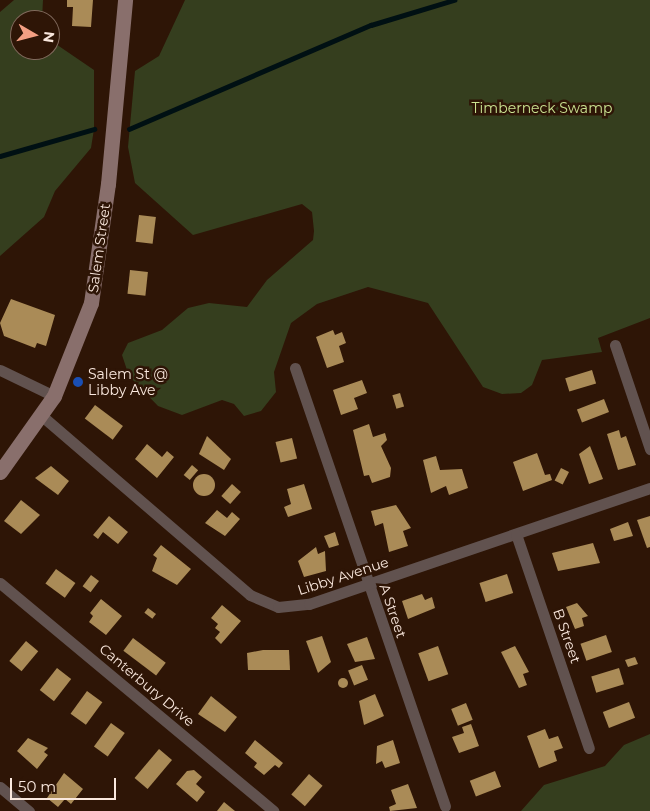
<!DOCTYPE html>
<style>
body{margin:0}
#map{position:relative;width:650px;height:811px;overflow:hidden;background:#2e1506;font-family:Montserrat,sans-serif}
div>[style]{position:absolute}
.green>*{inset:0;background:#353e1e}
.stream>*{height:4.5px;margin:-2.25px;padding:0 2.25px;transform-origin:2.25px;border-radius:2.25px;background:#001013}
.building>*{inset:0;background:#aa8b57;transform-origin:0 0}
.round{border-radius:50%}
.street>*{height:11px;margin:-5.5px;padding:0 5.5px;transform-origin:5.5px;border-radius:5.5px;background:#61524f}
.secondary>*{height:15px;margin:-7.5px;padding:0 7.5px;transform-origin:7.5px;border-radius:7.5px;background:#896f6c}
.dots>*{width:14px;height:14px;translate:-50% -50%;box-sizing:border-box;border:2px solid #2e1506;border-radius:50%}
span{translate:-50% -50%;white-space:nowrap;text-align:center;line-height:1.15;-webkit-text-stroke:5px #2e1506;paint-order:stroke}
.park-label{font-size:14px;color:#cbe492}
.street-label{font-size:14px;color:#fae8de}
.poi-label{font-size:14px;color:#fae8de}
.left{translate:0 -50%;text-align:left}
.north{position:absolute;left:10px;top:10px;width:50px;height:50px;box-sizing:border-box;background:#2e1506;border:1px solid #80695c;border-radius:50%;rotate:98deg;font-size:14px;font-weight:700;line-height:20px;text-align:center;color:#fae8de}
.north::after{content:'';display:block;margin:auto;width:18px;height:22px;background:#f39f83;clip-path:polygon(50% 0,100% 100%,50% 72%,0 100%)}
.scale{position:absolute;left:10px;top:778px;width:106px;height:22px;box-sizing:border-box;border:2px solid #fae8de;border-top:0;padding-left:6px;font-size:15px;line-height:18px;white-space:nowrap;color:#fae8de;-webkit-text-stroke:4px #2e1506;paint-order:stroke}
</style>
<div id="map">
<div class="green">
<i style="clip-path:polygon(14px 0,43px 0,42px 20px,20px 20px,20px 50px,50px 50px,50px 40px,94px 70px,94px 129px,91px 148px,55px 191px,44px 217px,0 256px,0 12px)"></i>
<i style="clip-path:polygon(185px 0,650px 0,650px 318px,598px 338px,602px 352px,542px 360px,532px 385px,521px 393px,502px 394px,483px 387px,428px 303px,368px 287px,317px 304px,291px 323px,274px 372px,276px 392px,261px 411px,244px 416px,234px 404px,222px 400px,182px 415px,158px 406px,129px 376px,122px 355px,128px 343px,162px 330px,188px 308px,209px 303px,247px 307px,267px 280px,313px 240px,314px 231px,312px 212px,302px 204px,193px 235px,135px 183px,128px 147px,135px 71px,159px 56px)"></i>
<i style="clip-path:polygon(650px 734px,650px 811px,521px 811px,544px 785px,605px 766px,624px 745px)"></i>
</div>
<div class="stream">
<i style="left:129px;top:129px;width:263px;rotate:-23.3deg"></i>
<i style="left:371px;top:25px;width:87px;rotate:-16.8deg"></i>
<i style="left:0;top:156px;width:98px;rotate:-16deg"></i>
</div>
<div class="building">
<i style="clip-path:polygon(67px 0,93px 0,91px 27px,72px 26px,73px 7px,67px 7px)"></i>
<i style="left:139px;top:215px;width:17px;height:27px;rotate:7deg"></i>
<i style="left:130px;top:270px;width:18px;height:24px;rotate:6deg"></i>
<i style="clip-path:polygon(11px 299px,55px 315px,46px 346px,37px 343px,35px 348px,4px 336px,0 323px)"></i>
<i style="clip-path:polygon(333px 330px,335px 335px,342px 332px,346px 343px,339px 346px,344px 362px,327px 368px,316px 337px)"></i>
<i style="left:592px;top:370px;width:14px;height:28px;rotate:73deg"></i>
<i style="clip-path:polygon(362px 380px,367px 393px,354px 398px,358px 409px,341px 415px,333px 390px)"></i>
<i style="left:400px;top:393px;width:14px;height:8px;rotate:73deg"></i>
<i style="left:604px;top:399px;width:14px;height:29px;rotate:69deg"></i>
<i style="left:95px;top:405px;width:35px;height:17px;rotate:37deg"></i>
<i style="clip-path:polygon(369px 424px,373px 437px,385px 433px,387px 440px,381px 446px,391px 468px,390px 477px,372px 483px,369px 475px,364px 476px,353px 430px)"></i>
<i style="clip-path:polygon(619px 430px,621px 438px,626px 436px,636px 465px,618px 470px,607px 434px)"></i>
<i style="clip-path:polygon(207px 436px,231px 459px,224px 470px,199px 454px)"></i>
<i style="left:292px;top:438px;width:21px;height:17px;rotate:76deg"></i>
<i style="clip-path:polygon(147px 444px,162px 457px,167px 451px,174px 457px,157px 478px,135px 459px)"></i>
<i style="clip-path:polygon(590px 446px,603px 479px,589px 484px,579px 454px)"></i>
<i style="clip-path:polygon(537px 453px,545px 475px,550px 474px,552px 480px,523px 491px,513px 462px)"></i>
<i style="clip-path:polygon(436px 456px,440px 470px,462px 469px,468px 488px,449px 495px,446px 486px,431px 493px,423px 460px)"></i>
<i style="left:192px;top:465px;width:8px;height:13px;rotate:40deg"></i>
<i style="clip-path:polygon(51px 466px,69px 481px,58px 495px,35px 478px)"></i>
<i style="left:561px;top:468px;width:9px;height:14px;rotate:27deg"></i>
<i class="round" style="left:193px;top:474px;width:22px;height:22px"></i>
<i style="left:232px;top:484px;width:12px;height:16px;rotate:42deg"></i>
<i style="clip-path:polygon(304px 484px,312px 509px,288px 517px,284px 507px,291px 504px,287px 489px)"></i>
<i style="clip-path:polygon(21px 500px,40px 515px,21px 534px,4px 521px)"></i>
<i style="clip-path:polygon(396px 505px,411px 528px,403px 531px,408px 546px,389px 552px,383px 523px,375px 526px,371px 511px)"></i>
<i style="clip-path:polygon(217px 510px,227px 518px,232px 512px,240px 519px,225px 536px,205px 523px)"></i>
<i style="clip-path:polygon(109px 516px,128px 532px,118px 544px,103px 532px,98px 539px,93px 535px)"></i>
<i style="clip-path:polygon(650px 516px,650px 547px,647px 548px,637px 520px)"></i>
<i style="clip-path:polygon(628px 522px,633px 536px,614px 541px,610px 529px)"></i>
<i style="clip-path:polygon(335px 532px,339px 545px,329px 548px,324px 536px)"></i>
<i style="clip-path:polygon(593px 543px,600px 563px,558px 571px,552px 553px)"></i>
<i style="clip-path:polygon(161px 545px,191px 569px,177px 585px,152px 571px,157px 558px,153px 555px)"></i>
<i style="clip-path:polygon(316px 547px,318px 554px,325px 551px,326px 571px,304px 577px,298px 561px)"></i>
<i style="left:56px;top:569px;width:24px;height:18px;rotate:36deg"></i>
<i style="left:507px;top:574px;width:20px;height:29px;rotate:72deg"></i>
<i style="left:91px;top:575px;width:10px;height:14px;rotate:37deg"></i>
<i style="clip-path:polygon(422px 594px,425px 600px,432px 597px,435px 608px,408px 619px,402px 601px)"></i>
<i style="clip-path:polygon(101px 599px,122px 616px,106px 635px,89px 622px,93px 616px,90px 613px)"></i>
<i style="clip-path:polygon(577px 603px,588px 616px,582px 618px,584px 626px,575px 629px,566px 607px)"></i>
<i style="clip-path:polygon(222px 605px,241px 621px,221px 644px,215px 638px,220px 632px,215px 628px,218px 624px,211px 618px)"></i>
<i style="left:148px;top:608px;width:10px;height:6px;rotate:37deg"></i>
<i style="left:606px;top:635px;width:18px;height:27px;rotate:71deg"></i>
<i style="clip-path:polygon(322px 636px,331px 662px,318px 673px,306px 641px)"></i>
<i style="clip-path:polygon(367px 637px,375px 659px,355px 662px,347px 644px)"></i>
<i style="left:133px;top:638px;width:41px;height:16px;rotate:37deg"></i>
<i style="left:26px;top:641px;width:16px;height:26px;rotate:40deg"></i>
<i style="left:438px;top:646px;width:30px;height:21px;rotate:70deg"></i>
<i style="clip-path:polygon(515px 646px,529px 672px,523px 674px,527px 685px,519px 688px,501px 652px)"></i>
<i style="clip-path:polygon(263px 650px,289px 650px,290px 670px,248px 670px,247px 653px)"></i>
<i style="clip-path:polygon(635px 657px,638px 664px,628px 667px,625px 660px)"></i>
<i style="left:362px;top:665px;width:16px;height:15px;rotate:68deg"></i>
<i style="left:57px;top:668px;width:18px;height:28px;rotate:38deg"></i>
<i style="left:619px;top:668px;width:17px;height:29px;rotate:73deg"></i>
<i class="round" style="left:338px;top:678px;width:10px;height:10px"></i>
<i style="left:87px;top:691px;width:19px;height:28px;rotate:36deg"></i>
<i style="clip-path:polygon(375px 694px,384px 716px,364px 725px,359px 701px)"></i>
<i style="clip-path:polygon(211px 696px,237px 717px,225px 732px,198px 714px)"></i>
<i style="left:629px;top:702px;width:17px;height:28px;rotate:69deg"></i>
<i style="left:466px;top:703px;width:18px;height:16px;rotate:68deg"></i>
<i style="left:111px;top:723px;width:17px;height:29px;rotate:36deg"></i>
<i style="clip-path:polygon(471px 724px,479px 746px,459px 753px,452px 737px,464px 733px,462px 727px)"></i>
<i style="clip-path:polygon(545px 729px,549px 739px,558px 736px,563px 748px,554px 751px,557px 761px,539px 768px,527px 736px)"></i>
<i style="clip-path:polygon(28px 738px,48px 748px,44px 752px,48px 755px,37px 769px,17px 751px)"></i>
<i style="clip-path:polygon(255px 740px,283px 763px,279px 768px,275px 765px,264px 775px,254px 767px,257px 763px,245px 753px)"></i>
<i style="clip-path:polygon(393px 740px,400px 763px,385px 768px,382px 761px,376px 764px,377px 746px)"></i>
<i style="left:159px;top:749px;width:17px;height:38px;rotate:40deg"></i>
<i style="clip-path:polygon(194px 770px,202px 777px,196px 784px,205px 792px,197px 802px,176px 784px,187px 771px)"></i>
<i style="left:495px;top:771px;width:17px;height:27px;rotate:69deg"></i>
<i style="clip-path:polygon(64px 773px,83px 789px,71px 804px,65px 799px,58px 807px,47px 798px)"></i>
<i style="left:309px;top:774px;width:18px;height:27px;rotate:41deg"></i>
<i style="clip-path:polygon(408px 784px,417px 808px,390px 811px,389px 807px,396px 804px,391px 790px)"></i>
<i style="clip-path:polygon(224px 802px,235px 811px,217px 811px)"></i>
</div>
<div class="street">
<i style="left:615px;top:345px;width:110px;rotate:71.4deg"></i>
<i style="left:295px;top:368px;width:463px;rotate:71.1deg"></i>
<i style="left:0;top:370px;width:60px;rotate:25.7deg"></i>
<i style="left:42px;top:416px;width:274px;rotate:40.7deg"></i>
<i style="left:250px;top:595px;width:30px;rotate:23deg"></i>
<i style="left:278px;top:607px;width:31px;rotate:-6deg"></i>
<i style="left:309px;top:604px;width:360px;rotate:-18.8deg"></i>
<i style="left:516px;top:534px;width:226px;rotate:71.2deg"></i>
<i style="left:0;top:583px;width:356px;rotate:39.8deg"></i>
<i style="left:0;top:787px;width:38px;rotate:40deg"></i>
</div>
<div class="secondary">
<i style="left:0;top:472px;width:93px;rotate:-54.6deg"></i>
<i style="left:54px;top:396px;width:100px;rotate:-68.3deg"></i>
<i style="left:91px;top:303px;width:120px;rotate:-81.9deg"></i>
<i style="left:108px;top:184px;width:185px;rotate:-84.7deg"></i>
</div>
<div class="dots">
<i style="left:78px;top:382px;background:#1a4fb4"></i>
</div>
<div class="park-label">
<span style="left:542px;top:108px">Timberneck Swamp</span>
</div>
<div class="street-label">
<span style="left:99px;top:248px;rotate:-82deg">Salem Street</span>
<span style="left:343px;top:576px;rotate:-18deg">Libby Avenue</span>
<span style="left:393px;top:611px;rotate:71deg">A Street</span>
<span style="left:567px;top:636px;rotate:71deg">B Street</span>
<span style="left:147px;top:685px;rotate:40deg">Canterbury Drive</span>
</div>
<div class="poi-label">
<span class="left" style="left:88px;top:382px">Salem St @<br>Libby Ave</span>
</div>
<div class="north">N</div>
<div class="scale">50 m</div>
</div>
